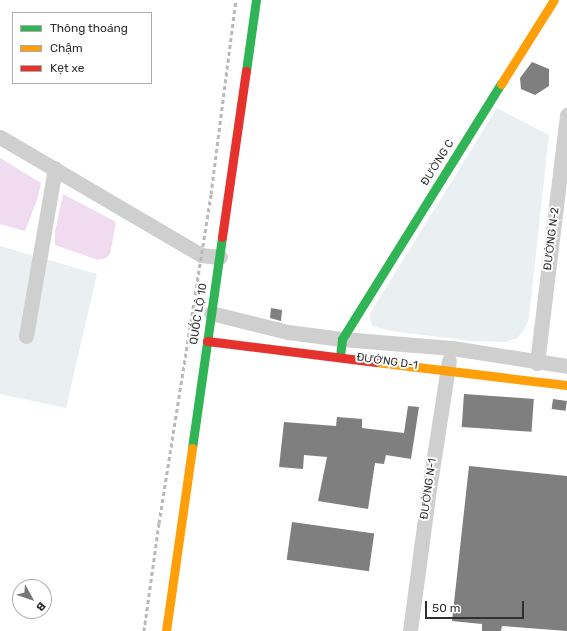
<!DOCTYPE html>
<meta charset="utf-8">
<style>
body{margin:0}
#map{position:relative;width:567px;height:631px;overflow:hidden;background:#fff;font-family:Rubik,sans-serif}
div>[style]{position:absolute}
.green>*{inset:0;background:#eaf0f2}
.water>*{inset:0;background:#f0dbef}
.building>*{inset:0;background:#7f7f7f;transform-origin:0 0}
.street>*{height:15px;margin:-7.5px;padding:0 7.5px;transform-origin:7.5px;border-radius:7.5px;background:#cfcfcf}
.fast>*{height:9px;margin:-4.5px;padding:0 4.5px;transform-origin:4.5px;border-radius:4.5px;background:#30b455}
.slow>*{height:9px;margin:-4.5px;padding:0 4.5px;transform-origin:4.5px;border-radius:4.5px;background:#ff9f0a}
.jam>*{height:9px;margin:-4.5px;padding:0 4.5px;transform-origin:4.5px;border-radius:4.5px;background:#e5322d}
.rail>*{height:3px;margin-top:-1.5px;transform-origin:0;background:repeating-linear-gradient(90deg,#b9b9b9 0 4px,transparent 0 7px)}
span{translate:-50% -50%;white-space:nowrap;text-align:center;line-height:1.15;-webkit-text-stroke:4px #fff;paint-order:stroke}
.street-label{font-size:11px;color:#303030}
.legend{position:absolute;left:12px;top:12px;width:140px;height:72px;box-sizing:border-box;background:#fff;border:1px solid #acacac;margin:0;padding:5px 7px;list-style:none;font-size:12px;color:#303030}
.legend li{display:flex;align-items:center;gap:8px;height:20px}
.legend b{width:20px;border:1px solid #acacac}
.north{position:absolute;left:12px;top:579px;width:40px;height:40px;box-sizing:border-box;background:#fff;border:1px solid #acacac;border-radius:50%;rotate:130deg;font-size:11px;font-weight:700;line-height:16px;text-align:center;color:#303030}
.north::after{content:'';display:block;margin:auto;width:14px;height:18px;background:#787878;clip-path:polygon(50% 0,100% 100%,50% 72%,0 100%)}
.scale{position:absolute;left:425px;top:601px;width:99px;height:18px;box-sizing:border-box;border:2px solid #303030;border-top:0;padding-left:5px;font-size:12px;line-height:14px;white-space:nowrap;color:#303030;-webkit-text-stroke:3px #fff;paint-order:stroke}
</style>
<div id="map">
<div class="green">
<i style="clip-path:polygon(497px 108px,549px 135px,529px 317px,525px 329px,517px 338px,505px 342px,472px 341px,391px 331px,372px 326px,369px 315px)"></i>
<i style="clip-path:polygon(0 246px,97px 274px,66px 408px,0 394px)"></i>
</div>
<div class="water">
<i style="clip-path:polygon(0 158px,41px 183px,38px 197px,25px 231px,0 224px)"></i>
<i style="clip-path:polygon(63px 194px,116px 222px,110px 254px,106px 258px,98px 260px,55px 245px,55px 232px)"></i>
</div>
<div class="building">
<i style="clip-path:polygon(532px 62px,549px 69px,549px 86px,535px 95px,521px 89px,520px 78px)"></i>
<i style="clip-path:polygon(271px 308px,282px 310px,281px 321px,270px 318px)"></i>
<i style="left:464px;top:394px;width:70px;height:33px;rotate:4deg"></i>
<i style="left:553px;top:399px;width:14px;height:10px;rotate:8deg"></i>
<i style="clip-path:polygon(408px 406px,419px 407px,411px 459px,386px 455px,384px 464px,375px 463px,368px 509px,318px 501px,327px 457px,304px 455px,303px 469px,279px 467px,284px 422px,336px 426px,337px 417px,362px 419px,362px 428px,404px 433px)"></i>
<i style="clip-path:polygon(469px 466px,567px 476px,567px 631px,502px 626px,501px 631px,482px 631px,482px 624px,452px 621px)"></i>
<i style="left:292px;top:522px;width:83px;height:38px;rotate:8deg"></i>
</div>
<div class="street">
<i style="left:0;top:137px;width:233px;rotate:30.4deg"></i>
<i style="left:201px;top:255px;width:19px;rotate:6deg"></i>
<i style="left:211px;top:313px;width:79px;rotate:13.9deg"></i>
<i style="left:288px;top:332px;width:54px;rotate:7.4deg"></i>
<i style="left:342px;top:339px;width:110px;rotate:4.7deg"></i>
<i style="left:452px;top:348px;width:116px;rotate:8.9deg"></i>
<i style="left:26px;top:336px;width:170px;rotate:-80.2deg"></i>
<i style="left:537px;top:363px;width:250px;rotate:-83.1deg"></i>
<i style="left:410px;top:631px;width:136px;rotate:-82.4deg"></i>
<i style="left:428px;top:496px;width:137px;rotate:-81.2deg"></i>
</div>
<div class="fast">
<i style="left:246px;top:71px;width:72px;rotate:-82deg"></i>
<i style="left:340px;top:356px;width:17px;rotate:-83deg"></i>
<i style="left:342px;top:339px;width:301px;rotate:-58.1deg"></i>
<i style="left:192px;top:448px;width:213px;rotate:-81.9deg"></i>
</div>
<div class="slow">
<i style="left:501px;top:84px;width:99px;rotate:-57.8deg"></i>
<i style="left:376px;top:362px;width:192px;rotate:6.9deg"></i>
<i style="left:166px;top:631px;width:185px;rotate:-81.9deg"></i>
</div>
<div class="jam">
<i style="left:222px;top:237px;width:168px;rotate:-81.8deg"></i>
<i style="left:207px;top:341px;width:170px;rotate:7.1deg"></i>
</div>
<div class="rail">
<i style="left:144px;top:631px;width:109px;rotate:-82.1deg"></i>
<i style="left:159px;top:523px;width:333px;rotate:-81deg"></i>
<i style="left:211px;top:194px;width:196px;rotate:-82.7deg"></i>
</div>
<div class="street-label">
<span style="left:438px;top:163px;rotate:-58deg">ĐƯỜNG C</span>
<span style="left:552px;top:239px;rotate:-83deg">ĐƯỜNG N-2</span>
<span style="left:199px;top:314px;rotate:-81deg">QUỐC LỘ 10</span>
<span style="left:387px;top:362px;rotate:8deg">ĐƯỜNG D-1</span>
<span style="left:429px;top:489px;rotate:-82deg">ĐƯỜNG N-1</span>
</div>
<ul class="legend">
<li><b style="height:5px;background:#30b455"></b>Thông thoáng</li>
<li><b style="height:5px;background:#ff9f0a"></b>Chậm</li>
<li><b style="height:5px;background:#e5322d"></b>Kẹt xe</li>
</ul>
<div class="north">B</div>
<div class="scale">50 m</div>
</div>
